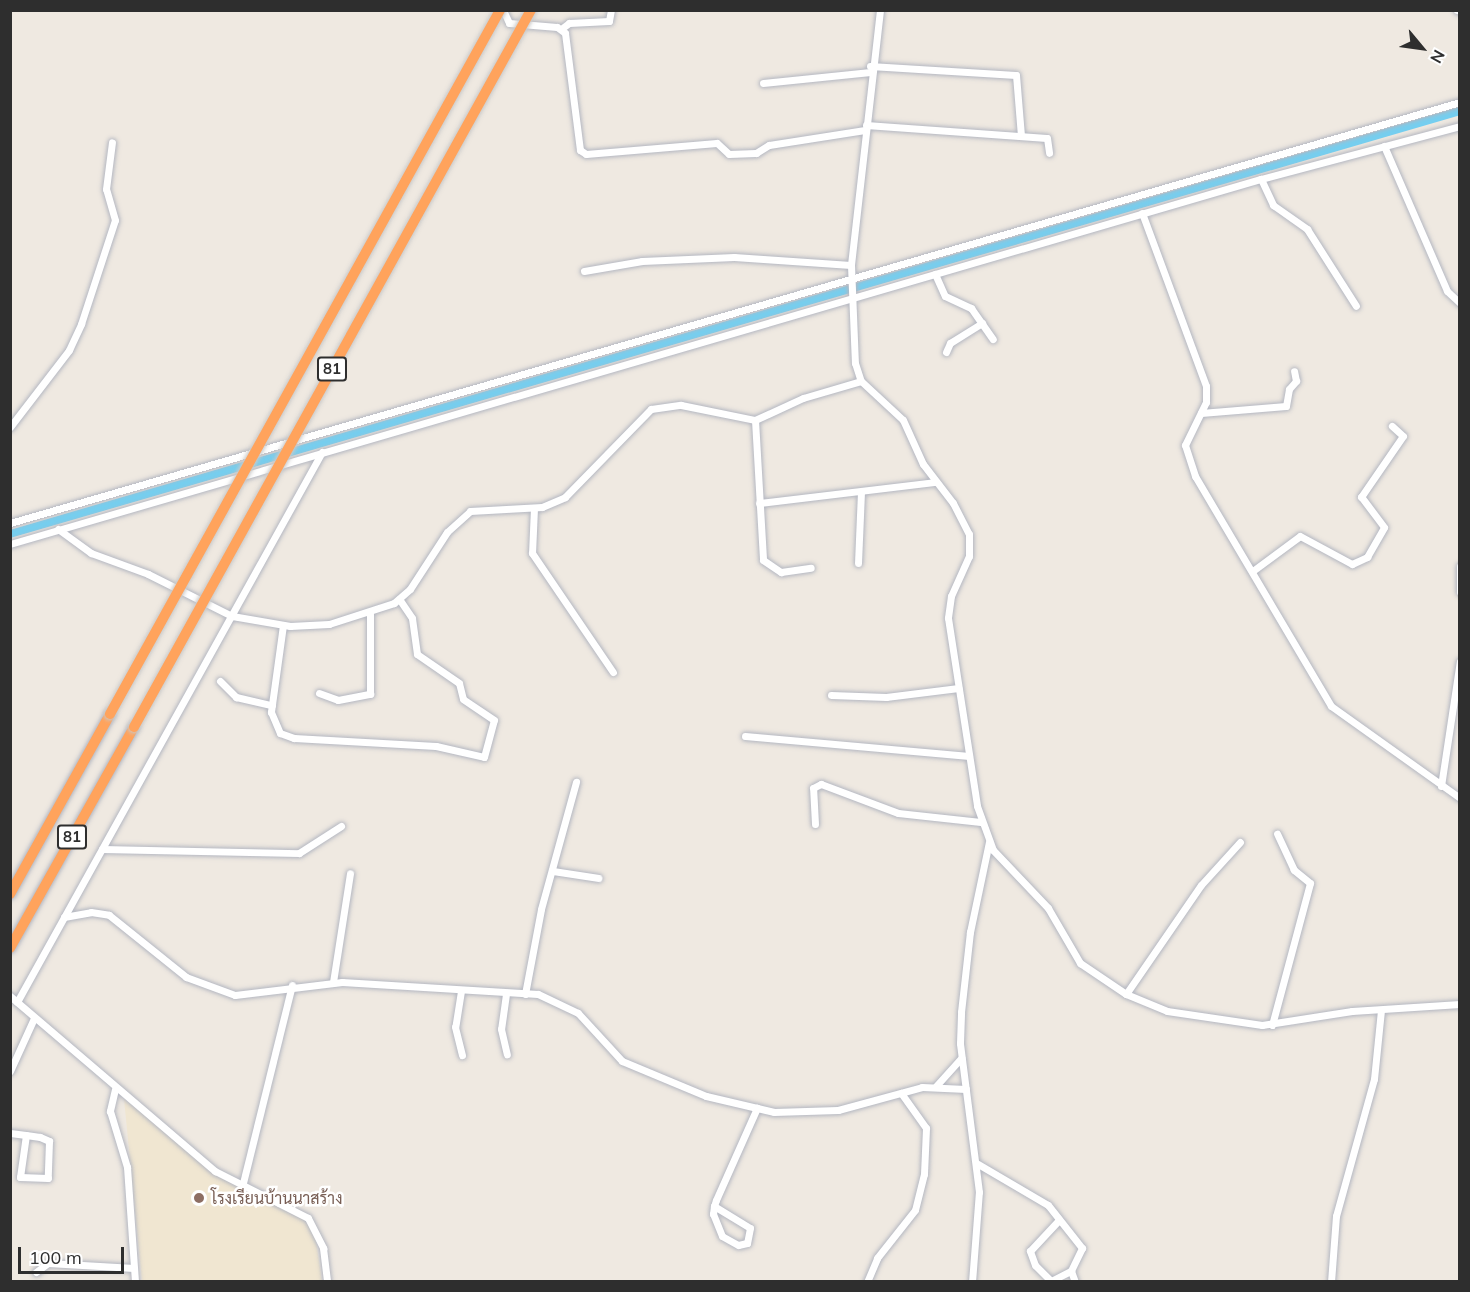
<!DOCTYPE html>
<html>
<head>
<meta charset="utf-8">
<style>
	body { margin:0 }
	#map { position:relative; width:1470px; height:1292px; overflow:hidden; background:#efe9e1; font-family:Mulish,Sarabun,sans-serif }
	div>[style] { position:absolute }
	.education>* { inset:0; background:#f0e6d1 }
	.canal>* { height:8px; margin:-4px; padding:0 4px; transform-origin:4px; border-radius:4px; background:#75cff0 }
	.roads { filter:drop-shadow(0 0 2px #b4b7c1) drop-shadow(0 0 2px #b4b7c1) }
	.minor>* { height:7px; margin:-3.5px; padding:0 3.5px; transform-origin:3.5px; border-radius:3.5px; background:#fff }
	.highway>* { height:10px; margin:-5px; padding:0 5px; transform-origin:5px; border-radius:5px; background:#ffa35c }
	.bridges { filter:drop-shadow(0 0 2px #c9c9c9) drop-shadow(0 0 2px #c9c9c9) }
	.highway-bridge>* { height:10px; margin:-5px; padding:0 5px; transform-origin:5px; border-radius:5px; background:#ffa35c }
	.dots>* { width:16px; height:16px; translate:-50% -50%; box-sizing:border-box; border:3px solid #fff; border-radius:50% }
	span { translate:-50% -50%; white-space:nowrap; text-align:center; line-height:1.15; -webkit-text-stroke:5px #fff; paint-order:stroke }
	.shield-label span { padding:2px 4px; background:#fff; border:2px solid; border-radius:4px; -webkit-text-stroke-width:0 }
	.shield-label { font-size:15px; color:#2e2e2e; font-weight:700 }
	.education-label { font-size:16px; color:#785e54 }
	.left { translate:0 -50%; text-align:left }
	.frame { position:absolute; inset:0; border:12px solid #2e2e2e; pointer-events:none }
	.north { position:absolute; left:1392px; top:18px; width:60px; height:60px; -webkit-text-stroke:4px #fff; paint-order:stroke; rotate:119deg; font-size:16px; font-weight:700; line-height:24px; text-align:center; color:#2e2e2e }
	.north::after { content:''; display:block; margin:auto; width:21px; height:27px; background:#2e2e2e; clip-path:polygon(50% 0,100% 100%,50% 72%,0 100%) }
	.scale { position:absolute; left:18px; top:1247px; width:106px; height:27px; box-sizing:border-box; border:3px solid #2e2e2e; border-top:0; padding-left:8px; font-size:18px; line-height:21px; white-space:nowrap; color:#2e2e2e; -webkit-text-stroke:4px #fff; paint-order:stroke }
</style>
</head>
<body>
<div id="map">
	<div class="education">
		<i style="clip-path:polygon(124px 1099px,223px 1179px,302px 1216px,315px 1235px,322px 1281px,142px 1281px)"></i>
	</div>
	<div class="canal">
		<i style="left:10px;top:534px;width:1510px;rotate:-16.26deg"></i>
	</div>
	<div class="roads">
		<div class="minor">
			<i style="left:503px;top:10px;width:14px;rotate:65deg"></i>
			<i style="left:509px;top:23px;width:48px;rotate:4.8deg"></i>
			<i style="left:557px;top:27px;width:10px;rotate:37deg"></i>
			<i style="left:565px;top:33px;width:118px;rotate:82.7deg"></i>
			<i style="left:580px;top:150px;width:7px;rotate:34deg"></i>
			<i style="left:586px;top:154px;width:131px;rotate:-4.8deg"></i>
			<i style="left:717px;top:143px;width:16px;rotate:43deg"></i>
			<i style="left:729px;top:154px;width:27px;rotate:-2deg"></i>
			<i style="left:756px;top:153px;width:15px;rotate:-32deg"></i>
			<i style="left:769px;top:145px;width:97px;rotate:-8.9deg"></i>
			<i style="left:880px;top:10px;width:257px;rotate:96.5deg"></i>
			<i style="left:851px;top:265px;width:98px;rotate:87.7deg"></i>
			<i style="left:855px;top:363px;width:19px;rotate:72deg"></i>
			<i style="left:861px;top:381px;width:57px;rotate:42.9deg"></i>
			<i style="left:903px;top:420px;width:48px;rotate:65.6deg"></i>
			<i style="left:923px;top:464px;width:49px;rotate:52.4deg"></i>
			<i style="left:953px;top:503px;width:35px;rotate:63deg"></i>
			<i style="left:969px;top:534px;width:22px;rotate:90deg"></i>
			<i style="left:969px;top:556px;width:44px;rotate:114.2deg"></i>
			<i style="left:951px;top:596px;width:22px;rotate:98deg"></i>
			<i style="left:948px;top:618px;width:190px;rotate:81.2deg"></i>
			<i style="left:977px;top:806px;width:47px;rotate:70deg"></i>
			<i style="left:993px;top:850px;width:80px;rotate:46.5deg"></i>
			<i style="left:1048px;top:908px;width:64px;rotate:59.8deg"></i>
			<i style="left:1080px;top:963px;width:55px;rotate:34deg"></i>
			<i style="left:1126px;top:994px;width:44px;rotate:22.5deg"></i>
			<i style="left:1167px;top:1011px;width:96px;rotate:8.4deg"></i>
			<i style="left:1262px;top:1025px;width:91px;rotate:-8.8deg"></i>
			<i style="left:1352px;top:1011px;width:108px;rotate:-3.7deg"></i>
			<i style="left:1457px;top:10px;width:3px;rotate:18deg"></i>
			<i style="left:561px;top:29px;width:10px;rotate:-37deg"></i>
			<i style="left:569px;top:23px;width:40px;rotate:-2.9deg"></i>
			<i style="left:609px;top:21px;width:11px;rotate:-80deg"></i>
			<i style="left:870px;top:66px;width:146px;rotate:3.5deg"></i>
			<i style="left:1016px;top:75px;width:61px;rotate:85.3deg"></i>
			<i style="left:763px;top:83px;width:108px;rotate:-5.9deg"></i>
			<i style="left:866px;top:125px;width:181px;rotate:4.1deg"></i>
			<i style="left:1047px;top:138px;width:15px;rotate:82deg"></i>
			<i style="left:1384px;top:146px;width:158px;rotate:66.5deg"></i>
			<i style="left:1447px;top:291px;width:18px;rotate:43deg"></i>
			<i style="left:1261px;top:179px;width:29px;rotate:65deg"></i>
			<i style="left:1273px;top:205px;width:42px;rotate:35.2deg"></i>
			<i style="left:1307px;top:229px;width:91px;rotate:57.5deg"></i>
			<i style="left:1142px;top:213px;width:184px;rotate:69.7deg"></i>
			<i style="left:1206px;top:386px;width:16px;rotate:90deg"></i>
			<i style="left:1206px;top:402px;width:48px;rotate:116deg"></i>
			<i style="left:1185px;top:445px;width:33px;rotate:72deg"></i>
			<i style="left:1195px;top:476px;width:267px;rotate:59.4deg"></i>
			<i style="left:1331px;top:706px;width:158px;rotate:35.5deg"></i>
			<i style="left:584px;top:271px;width:59px;rotate:-9.8deg"></i>
			<i style="left:642px;top:261px;width:92px;rotate:-2.5deg"></i>
			<i style="left:734px;top:257px;width:117px;rotate:3.9deg"></i>
			<i style="left:935px;top:274px;width:24px;rotate:66deg"></i>
			<i style="left:945px;top:296px;width:29px;rotate:25deg"></i>
			<i style="left:971px;top:308px;width:38px;rotate:55deg"></i>
			<i style="left:946px;top:352px;width:10px;rotate:-66deg"></i>
			<i style="left:950px;top:343px;width:38px;rotate:-32deg"></i>
			<i style="left:1201px;top:413px;width:85px;rotate:-4.7deg"></i>
			<i style="left:1286px;top:406px;width:17px;rotate:-80deg"></i>
			<i style="left:1289px;top:389px;width:11px;rotate:-49deg"></i>
			<i style="left:1296px;top:381px;width:10px;rotate:-101deg"></i>
			<i style="left:755px;top:420px;width:140px;rotate:86.7deg"></i>
			<i style="left:763px;top:560px;width:22px;rotate:34deg"></i>
			<i style="left:781px;top:572px;width:30px;rotate:-8deg"></i>
			<i style="left:10px;top:427px;width:97px;rotate:-52.5deg"></i>
			<i style="left:69px;top:350px;width:29px;rotate:-65deg"></i>
			<i style="left:81px;top:324px;width:109px;rotate:-71.9deg"></i>
			<i style="left:115px;top:220px;width:32px;rotate:-106deg"></i>
			<i style="left:106px;top:189px;width:47px;rotate:-82.7deg"></i>
			<i style="left:759px;top:503px;width:177px;rotate:-6.8deg"></i>
			<i style="left:534px;top:508px;width:45px;rotate:92.5deg"></i>
			<i style="left:532px;top:553px;width:144px;rotate:55.8deg"></i>
			<i style="left:10px;top:523px;width:1510px;rotate:-16.19deg"></i>
			<i style="left:58px;top:529px;width:41px;rotate:36deg"></i>
			<i style="left:91px;top:553px;width:61px;rotate:20.2deg"></i>
			<i style="left:148px;top:574px;width:94px;rotate:26.6deg"></i>
			<i style="left:232px;top:616px;width:59px;rotate:9.8deg"></i>
			<i style="left:290px;top:626px;width:39px;rotate:-3deg"></i>
			<i style="left:329px;top:624px;width:68px;rotate:-17.9deg"></i>
			<i style="left:394px;top:603px;width:21px;rotate:-41deg"></i>
			<i style="left:410px;top:589px;width:68px;rotate:-57deg"></i>
			<i style="left:447px;top:532px;width:31px;rotate:-42deg"></i>
			<i style="left:470px;top:511px;width:72px;rotate:-3.2deg"></i>
			<i style="left:542px;top:507px;width:25px;rotate:-23deg"></i>
			<i style="left:565px;top:497px;width:123px;rotate:-45.7deg"></i>
			<i style="left:651px;top:409px;width:30px;rotate:-8deg"></i>
			<i style="left:681px;top:405px;width:76px;rotate:11.5deg"></i>
			<i style="left:755px;top:420px;width:53px;rotate:-24.6deg"></i>
			<i style="left:803px;top:398px;width:60px;rotate:-16.3deg"></i>
			<i style="left:10px;top:544px;width:1303px;rotate:-16.27deg"></i>
			<i style="left:1261px;top:179px;width:206px;rotate:-14.9deg"></i>
			<i style="left:858px;top:563px;width:71px;rotate:-87.6deg"></i>
			<i style="left:1460px;top:566px;width:26px;rotate:90deg"></i>
			<i style="left:1254px;top:570px;width:57px;rotate:-36.5deg"></i>
			<i style="left:1300px;top:536px;width:59px;rotate:28.3deg"></i>
			<i style="left:1352px;top:564px;width:17px;rotate:-25deg"></i>
			<i style="left:1367px;top:557px;width:34px;rotate:-60deg"></i>
			<i style="left:1384px;top:527px;width:38px;rotate:-127deg"></i>
			<i style="left:1361px;top:497px;width:74px;rotate:-55.5deg"></i>
			<i style="left:1403px;top:436px;width:15px;rotate:-138deg"></i>
			<i style="left:283px;top:625px;width:88px;rotate:97.9deg"></i>
			<i style="left:271px;top:712px;width:23px;rotate:67deg"></i>
			<i style="left:280px;top:733px;width:15px;rotate:20deg"></i>
			<i style="left:294px;top:738px;width:142px;rotate:3.2deg"></i>
			<i style="left:436px;top:746px;width:49px;rotate:12.9deg"></i>
			<i style="left:484px;top:757px;width:38px;rotate:-75deg"></i>
			<i style="left:494px;top:720px;width:37px;rotate:-146deg"></i>
			<i style="left:463px;top:699px;width:16px;rotate:-104deg"></i>
			<i style="left:459px;top:683px;width:51px;rotate:-145.4deg"></i>
			<i style="left:417px;top:654px;width:36px;rotate:-98deg"></i>
			<i style="left:412px;top:618px;width:23px;rotate:-124deg"></i>
			<i style="left:220px;top:681px;width:23px;rotate:45deg"></i>
			<i style="left:236px;top:697px;width:37px;rotate:13deg"></i>
			<i style="left:319px;top:693px;width:20px;rotate:20deg"></i>
			<i style="left:338px;top:700px;width:33px;rotate:-11deg"></i>
			<i style="left:370px;top:694px;width:80px;rotate:-90deg"></i>
			<i style="left:831px;top:695px;width:55px;rotate:2.1deg"></i>
			<i style="left:886px;top:697px;width:73px;rotate:-7.1deg"></i>
			<i style="left:745px;top:736px;width:225px;rotate:5.1deg"></i>
			<i style="left:1441px;top:786px;width:126px;rotate:-81.4deg"></i>
			<i style="left:815px;top:824px;width:36px;rotate:-93deg"></i>
			<i style="left:813px;top:788px;width:9px;rotate:-27deg"></i>
			<i style="left:821px;top:784px;width:82px;rotate:20.6deg"></i>
			<i style="left:898px;top:813px;width:83px;rotate:6.2deg"></i>
			<i style="left:102px;top:849px;width:197px;rotate:1.2deg"></i>
			<i style="left:299px;top:853px;width:50px;rotate:-32.7deg"></i>
			<i style="left:553px;top:871px;width:46px;rotate:8.8deg"></i>
			<i style="left:64px;top:917px;width:27px;rotate:-10deg"></i>
			<i style="left:91px;top:912px;width:18px;rotate:9deg"></i>
			<i style="left:109px;top:915px;width:99px;rotate:38.8deg"></i>
			<i style="left:186px;top:977px;width:52px;rotate:20.2deg"></i>
			<i style="left:235px;top:995px;width:108px;rotate:-6.9deg"></i>
			<i style="left:342px;top:982px;width:196px;rotate:3.5deg"></i>
			<i style="left:538px;top:994px;width:44px;rotate:25.4deg"></i>
			<i style="left:578px;top:1013px;width:65px;rotate:47.5deg"></i>
			<i style="left:622px;top:1061px;width:91px;rotate:22.6deg"></i>
			<i style="left:706px;top:1096px;width:70px;rotate:13.2deg"></i>
			<i style="left:774px;top:1112px;width:64px;rotate:-1.8deg"></i>
			<i style="left:838px;top:1110px;width:87px;rotate:-15.3deg"></i>
			<i style="left:922px;top:1087px;width:44px;rotate:2.6deg"></i>
			<i style="left:333px;top:982px;width:110px;rotate:-81.1deg"></i>
			<i style="left:461px;top:991px;width:36px;rotate:99deg"></i>
			<i style="left:455px;top:1027px;width:29px;rotate:76deg"></i>
			<i style="left:506px;top:994px;width:35px;rotate:98deg"></i>
			<i style="left:501px;top:1029px;width:26px;rotate:77deg"></i>
			<i style="left:525px;top:994px;width:86px;rotate:-79.3deg"></i>
			<i style="left:541px;top:909px;width:132px;rotate:-74.6deg"></i>
			<i style="left:1126px;top:994px;width:132px;rotate:-55.5deg"></i>
			<i style="left:1201px;top:885px;width:58px;rotate:-47.8deg"></i>
			<i style="left:10px;top:996px;width:270px;rotate:40.5deg"></i>
			<i style="left:215px;top:1171px;width:104px;rotate:26.8deg"></i>
			<i style="left:308px;top:1218px;width:34px;rotate:63deg"></i>
			<i style="left:323px;top:1248px;width:34px;rotate:83deg"></i>
			<i style="left:17px;top:1002px;width:629px;rotate:-60.99deg"></i>
			<i style="left:1272px;top:1025px;width:147px;rotate:-75deg"></i>
			<i style="left:1310px;top:883px;width:21px;rotate:-141deg"></i>
			<i style="left:1294px;top:870px;width:40px;rotate:-115deg"></i>
			<i style="left:10px;top:1071px;width:58px;rotate:-65.6deg"></i>
			<i style="left:936px;top:1086px;width:38px;rotate:-48deg"></i>
			<i style="left:115px;top:1089px;width:23px;rotate:103deg"></i>
			<i style="left:110px;top:1111px;width:59px;rotate:73.1deg"></i>
			<i style="left:127px;top:1167px;width:115px;rotate:86deg"></i>
			<i style="left:10px;top:1133px;width:16px;rotate:7deg"></i>
			<i style="left:26px;top:1135px;width:14px;rotate:8deg"></i>
			<i style="left:40px;top:1137px;width:10px;rotate:24deg"></i>
			<i style="left:49px;top:1141px;width:37px;rotate:92deg"></i>
			<i style="left:48px;top:1178px;width:28px;rotate:-178deg"></i>
			<i style="left:20px;top:1177px;width:42px;rotate:-81.9deg"></i>
			<i style="left:978px;top:1164px;width:81px;rotate:30.4deg"></i>
			<i style="left:1048px;top:1205px;width:55px;rotate:51.7deg"></i>
			<i style="left:1082px;top:1248px;width:25px;rotate:116deg"></i>
			<i style="left:1071px;top:1271px;width:12px;rotate:70deg"></i>
			<i style="left:242px;top:1187px;width:208px;rotate:-76.1deg"></i>
			<i style="left:714px;top:1206px;width:42px;rotate:31.4deg"></i>
			<i style="left:750px;top:1228px;width:15px;rotate:101deg"></i>
			<i style="left:747px;top:1243px;width:9px;rotate:167deg"></i>
			<i style="left:738px;top:1245px;width:18px;rotate:-151deg"></i>
			<i style="left:722px;top:1236px;width:24px;rotate:-112deg"></i>
			<i style="left:713px;top:1214px;width:8px;rotate:-83deg"></i>
			<i style="left:714px;top:1206px;width:6px;rotate:-72deg"></i>
			<i style="left:716px;top:1200px;width:101px;rotate:-66deg"></i>
			<i style="left:36px;top:1272px;width:15px;rotate:-37deg"></i>
			<i style="left:48px;top:1263px;width:86px;rotate:3.3deg"></i>
			<i style="left:1050px;top:1280px;width:21px;rotate:-135deg"></i>
			<i style="left:1035px;top:1265px;width:15px;rotate:-110deg"></i>
			<i style="left:1030px;top:1251px;width:40px;rotate:-47deg"></i>
			<i style="left:867px;top:1282px;width:26px;rotate:-67deg"></i>
			<i style="left:877px;top:1258px;width:61px;rotate:-51.6deg"></i>
			<i style="left:915px;top:1210px;width:37px;rotate:-76deg"></i>
			<i style="left:924px;top:1174px;width:46px;rotate:-87.5deg"></i>
			<i style="left:926px;top:1128px;width:43px;rotate:-125.5deg"></i>
			<i style="left:972px;top:1282px;width:90px;rotate:-85.6deg"></i>
			<i style="left:979px;top:1192px;width:150px;rotate:-97.3deg"></i>
			<i style="left:960px;top:1043px;width:31px;rotate:-88deg"></i>
			<i style="left:961px;top:1012px;width:81px;rotate:-83.6deg"></i>
			<i style="left:970px;top:932px;width:92px;rotate:-78.1deg"></i>
			<i style="left:1049px;top:1282px;width:25px;rotate:-27deg"></i>
			<i style="left:1331px;top:1282px;width:66px;rotate:-85.7deg"></i>
			<i style="left:1336px;top:1216px;width:142px;rotate:-74.5deg"></i>
			<i style="left:1374px;top:1079px;width:69px;rotate:-84.2deg"></i>
		</div>
		<div class="highway">
			<i style="left:10px;top:894px;width:206px;rotate:-60.9deg"></i>
			<i style="left:10px;top:948px;width:253px;rotate:-60.7deg"></i>
		</div>
	</div>
	<div class="bridges">
		<div class="highway-bridge">
			<i style="left:110px;top:714px;width:805px;rotate:-61.01deg"></i>
			<i style="left:134px;top:727px;width:820px;rotate:-61.03deg"></i>
		</div>
	</div>
	<div class="dots">
		<i style="left:199px;top:1198px;background:#8d6e63"></i>
	</div>
	<div class="shield-label">
		<span style="left:332px;top:369px">81</span>
		<span style="left:72px;top:837px">81</span>
	</div>
	<div class="education-label">
		<span class="left" style="left:211px;top:1198px">โรงเรียนบ้านนาสร้าง</span>
	</div>
	<div class="frame"></div>
	<div class="north">N</div>
	<div class="scale">100 m</div>
</div>
</body>
</html>
